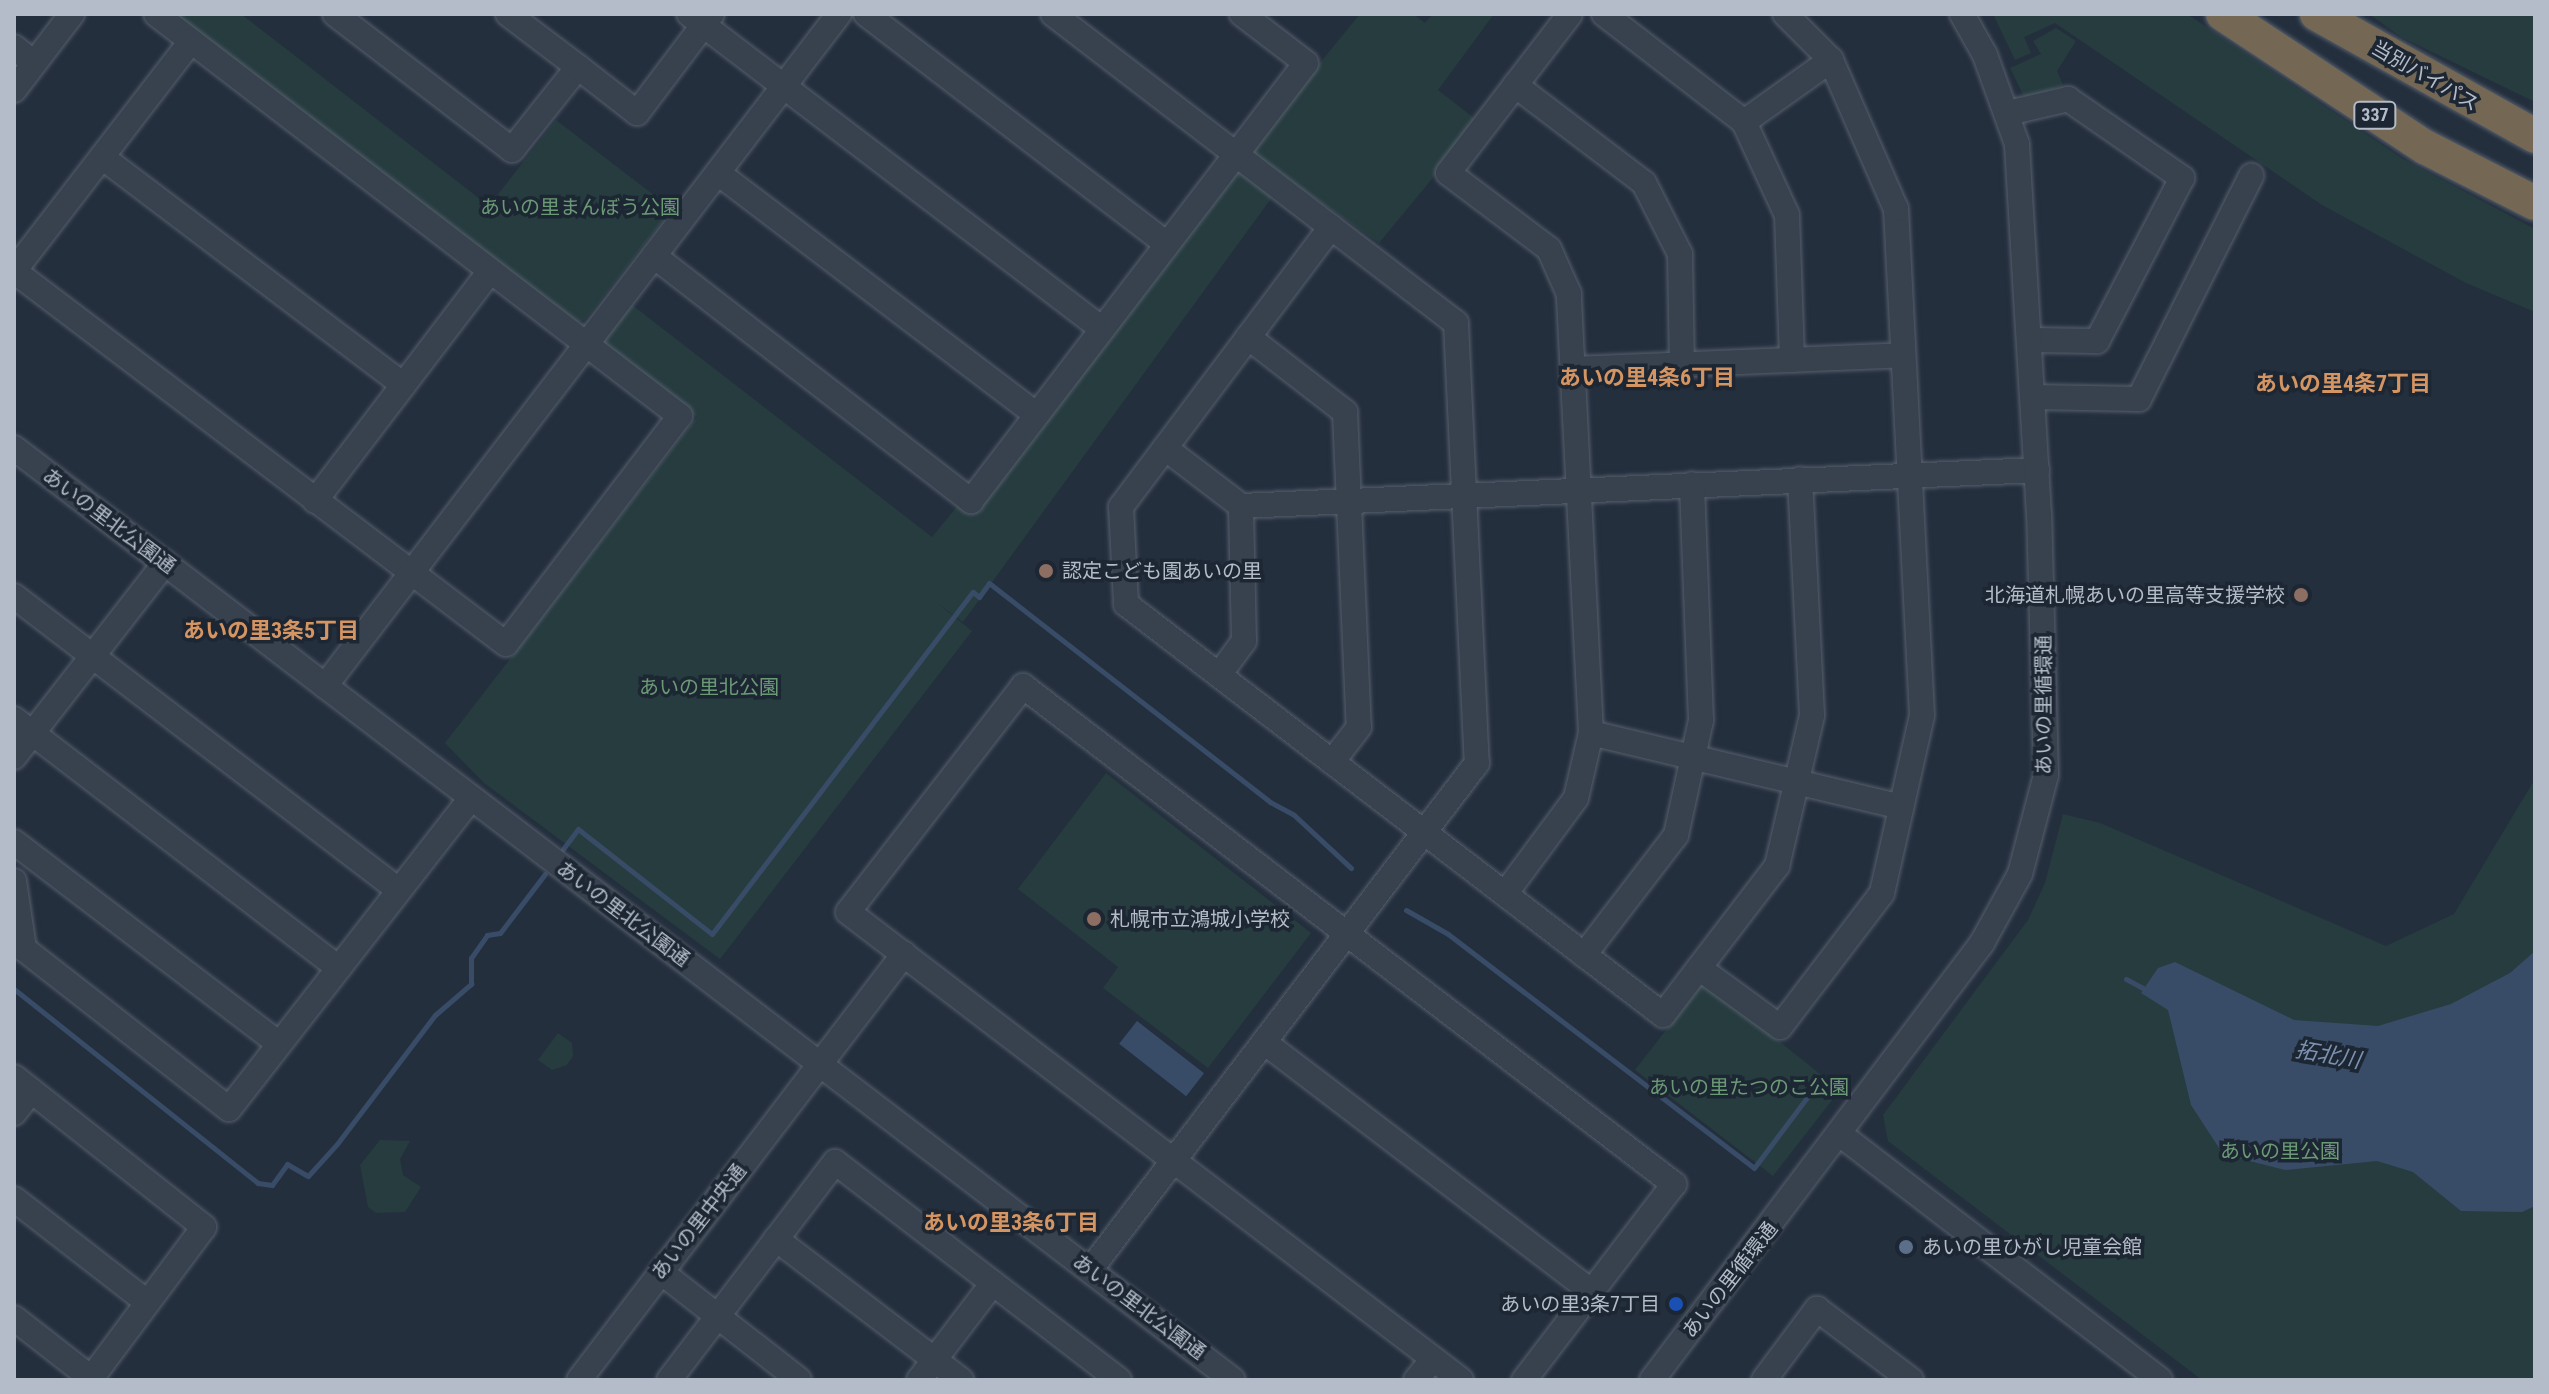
<!DOCTYPE html>
<html>
<head>
<meta charset="utf-8">
<style>
	body { margin:0 }
	#map { position:relative; width:2549px; height:1394px; overflow:hidden; background:#242f3e; font-family:"Roboto Condensed","Noto Sans JP",sans-serif }
	div>[style] { position:absolute }
	.green>* { inset:0; background:#263c3f }
	.water>* { inset:0; background:#394c67; transform-origin:0 0 }
	.stream>* { height:5px; margin:-2.5px; padding:0 2.5px; transform-origin:2.5px; border-radius:2.5px; background:#394c67 }
	.roads { filter:drop-shadow(0 0 2px #565f6c) drop-shadow(0 0 2px #565f6c) }
	.minor>* { height:24px; margin:-12px; padding:0 12px; transform-origin:12px; border-radius:12px; background:#38414e }
	.highway>* { height:34px; margin:-17px; padding:0 17px; transform-origin:17px; border-radius:17px; background:#746855 }
	.dots>* { width:22px; height:22px; translate:-50% -50%; box-sizing:border-box; border:4px solid #1d2633; border-radius:50% }
	span { translate:-50% -50%; white-space:nowrap; text-align:center; line-height:1.15; -webkit-text-stroke:7px #1d2633; paint-order:stroke }
	.shield-label span { padding:2px 6px; background:#1d2633; border:2px solid; border-radius:6px; -webkit-text-stroke-width:0 }
	.shield-label { font-size:18px; color:#b4bcc9; font-weight:700 }
	.street-label { font-size:20px; color:#b4bcc9 }
	.park-label { font-size:20px; color:#6b9a76 }
	.poi-label { font-size:20px; color:#b4bcc9 }
	.left { translate:0 -50%; text-align:left }
	.right { translate:-100% -50%; text-align:right }
	.neighbourhood-label { font-size:22px; color:#d59563; font-weight:700 }
	.water-label { font-size:22px; color:#7c92b1; font-style:italic }
	.frame { position:absolute; inset:0; border:16px solid #b4bcc9; pointer-events:none }
</style>
</head>
<body>
<div id="map">
	<div class="green">
		<i style="clip-path:polygon(172px 14px,241px 14px,489px 206px,556px 120px,672px 209px,585px 320px,573px 323px)"></i>
		<i style="clip-path:polygon(1360px 14px,1413px 14px,1425px 23px,1433px 14px,1494px 14px,1438px 90px,1479px 122px,1379px 243px,1286px 178px,963px 622px,937px 603px,972px 631px,720px 959px,484px 783px,445px 743px,697px 417px,583px 329px,614px 291px,932px 537px)"></i>
		<i style="clip-path:polygon(1993px 14px,2187px 14px,2403px 159px,2535px 229px,2535px 312px,2466px 283px,2322px 205px,2055px 23px,2024px 37px,2031px 53px,2015px 60px)"></i>
		<i style="clip-path:polygon(2369px 14px,2535px 14px,2535px 102px,2401px 37px)"></i>
		<i style="clip-path:polygon(2056px 28px,2076px 41px,2057px 71px,2063px 85px,2025px 99px,2010px 68px,2041px 54px,2033px 41px)"></i>
		<i style="clip-path:polygon(1106px 773px,1311px 933px,1208px 1068px,1103px 988px,1118px 967px,1018px 889px)"></i>
		<i style="clip-path:polygon(2535px 779px,2535px 1380px,2202px 1380px,1888px 1141px,1883px 1115px,2028px 920px,2045px 883px,2063px 814px,2100px 823px,2386px 946px,2454px 914px)"></i>
		<i style="clip-path:polygon(1700px 986px,1713px 988px,1840px 1090px,1773px 1176px,1635px 1070px)"></i>
		<i style="clip-path:polygon(558px 1033px,572px 1043px,573px 1056px,567px 1065px,552px 1070px,538px 1060px)"></i>
		<i style="clip-path:polygon(380px 1140px,410px 1141px,400px 1159px,403px 1175px,421px 1187px,405px 1212px,376px 1213px,368px 1207px,360px 1165px)"></i>
	</div>
	<div class="water">
		<i style="clip-path:polygon(2535px 951px,2535px 1206px,2522px 1212px,2461px 1211px,2413px 1172px,2377px 1161px,2285px 1170px,2234px 1157px,2219px 1148px,2191px 1105px,2168px 1010px,2141px 993px,2158px 968px,2175px 962px,2294px 1020px,2378px 1026px,2451px 1004px,2510px 973px)"></i>
		<i style="left:1137px;top:1021px;width:85px;height:29px;rotate:38deg"></i>
	</div>
	<div class="stream">
		<i style="left:563px;top:849px;width:25px;rotate:-53deg"></i>
		<i style="left:578px;top:829px;width:170px;rotate:38.1deg"></i>
		<i style="left:712px;top:934px;width:430px;rotate:-52.7deg"></i>
		<i style="left:973px;top:592px;width:8px;rotate:40deg"></i>
		<i style="left:979px;top:597px;width:17px;rotate:-54deg"></i>
		<i style="left:989px;top:583px;width:356px;rotate:37.9deg"></i>
		<i style="left:1270px;top:802px;width:27px;rotate:28deg"></i>
		<i style="left:1294px;top:815px;width:78px;rotate:42.9deg"></i>
		<i style="left:1406px;top:910px;width:48px;rotate:29.7deg"></i>
		<i style="left:1448px;top:934px;width:385px;rotate:37.4deg"></i>
		<i style="left:1754px;top:1168px;width:110px;rotate:-53.1deg"></i>
		<i style="left:2126px;top:979px;width:27px;rotate:28deg"></i>
		<i style="left:14px;top:989px;width:312px;rotate:38.5deg"></i>
		<i style="left:258px;top:1183px;width:14px;rotate:8deg"></i>
		<i style="left:272px;top:1185px;width:26px;rotate:-54deg"></i>
		<i style="left:287px;top:1164px;width:24px;rotate:30deg"></i>
		<i style="left:308px;top:1176px;width:43px;rotate:-47.8deg"></i>
		<i style="left:337px;top:1144px;width:162px;rotate:-52.8deg"></i>
		<i style="left:435px;top:1015px;width:48px;rotate:-40.7deg"></i>
		<i style="left:471px;top:984px;width:26px;rotate:-90deg"></i>
		<i style="left:471px;top:958px;width:28px;rotate:-55deg"></i>
		<i style="left:487px;top:935px;width:13px;rotate:-9deg"></i>
		<i style="left:500px;top:933px;width:74px;rotate:-52.7deg"></i>
	</div>
	<div class="roads">
		<div class="minor">
			<i style="left:335px;top:14px;width:223px;rotate:37.5deg"></i>
			<i style="left:512px;top:150px;width:106px;rotate:-51.5deg"></i>
			<i style="left:578px;top:67px;width:75px;rotate:37.9deg"></i>
			<i style="left:637px;top:113px;width:124px;rotate:-52.9deg"></i>
			<i style="left:508px;top:14px;width:88px;rotate:37.1deg"></i>
			<i style="left:689px;top:14px;width:519px;rotate:37.33deg"></i>
			<i style="left:866px;top:14px;width:379px;rotate:37.4deg"></i>
			<i style="left:1053px;top:14px;width:508px;rotate:37.48deg"></i>
			<i style="left:1456px;top:323px;width:441px;rotate:87.3deg"></i>
			<i style="left:1477px;top:763px;width:638px;rotate:127.35deg"></i>
			<i style="left:1604px;top:14px;width:177px;rotate:37.6deg"></i>
			<i style="left:1744px;top:122px;width:102px;rotate:65.2deg"></i>
			<i style="left:1787px;top:215px;width:145px;rotate:88deg"></i>
			<i style="left:14px;top:47px;width:26px;rotate:39deg"></i>
			<i style="left:1515px;top:85px;width:162px;rotate:37.2deg"></i>
			<i style="left:1644px;top:183px;width:80px;rotate:63.1deg"></i>
			<i style="left:1680px;top:254px;width:111px;rotate:89deg"></i>
			<i style="left:14px;top:90px;width:96px;rotate:-52.7deg"></i>
			<i style="left:2008px;top:113px;width:62px;rotate:-13.1deg"></i>
			<i style="left:2068px;top:99px;width:139px;rotate:34.7deg"></i>
			<i style="left:2182px;top:178px;width:184px;rotate:117.5deg"></i>
			<i style="left:2097px;top:341px;width:67px;rotate:-179.1deg"></i>
			<i style="left:1744px;top:122px;width:107px;rotate:-35.5deg"></i>
			<i style="left:102px;top:157px;width:378px;rotate:37.1deg"></i>
			<i style="left:718px;top:173px;width:400px;rotate:37.2deg"></i>
			<i style="left:1331px;top:227px;width:350px;rotate:126.9deg"></i>
			<i style="left:1121px;top:507px;width:97px;rotate:87deg"></i>
			<i style="left:1126px;top:604px;width:676px;rotate:37.43deg"></i>
			<i style="left:1663px;top:1015px;width:188px;rotate:-52.6deg"></i>
			<i style="left:1777px;top:866px;width:155px;rotate:-76.9deg"></i>
			<i style="left:1812px;top:715px;width:236px;rotate:-92.9deg"></i>
			<i style="left:654px;top:256px;width:401px;rotate:37.7deg"></i>
			<i style="left:971px;top:501px;width:551px;rotate:-52.59deg"></i>
			<i style="left:1306px;top:63px;width:81px;rotate:-142.6deg"></i>
			<i style="left:14px;top:271px;width:617px;rotate:37.17deg"></i>
			<i style="left:506px;top:644px;width:287px;rotate:-52.7deg"></i>
			<i style="left:680px;top:416px;width:660px;rotate:-142.51deg"></i>
			<i style="left:14px;top:271px;width:290px;rotate:-52.4deg"></i>
			<i style="left:1248px;top:337px;width:123px;rotate:37.7deg"></i>
			<i style="left:1345px;top:412px;width:315px;rotate:87.5deg"></i>
			<i style="left:1359px;top:727px;width:44px;rotate:127.6deg"></i>
			<i style="left:1573px;top:369px;width:330px;rotate:-2.4deg"></i>
			<i style="left:2033px;top:397px;width:106px;rotate:1.1deg"></i>
			<i style="left:2139px;top:399px;width:250px;rotate:-63.3deg"></i>
			<i style="left:14px;top:448px;width:1534px;rotate:37.4deg"></i>
			<i style="left:1165px;top:448px;width:96px;rotate:37.3deg"></i>
			<i style="left:1241px;top:506px;width:797px;rotate:-2.59deg"></i>
			<i style="left:315px;top:501px;width:289px;rotate:-52.7deg"></i>
			<i style="left:14px;top:596px;width:484px;rotate:37.4deg"></i>
			<i style="left:1219px;top:675px;width:42px;rotate:-53.7deg"></i>
			<i style="left:1244px;top:641px;width:135px;rotate:-91.3deg"></i>
			<i style="left:325px;top:686px;width:846px;rotate:-52.59deg"></i>
			<i style="left:14px;top:719px;width:409px;rotate:37.5deg"></i>
			<i style="left:1591px;top:733px;width:319px;rotate:13.4deg"></i>
			<i style="left:14px;top:757px;width:246px;rotate:-52.1deg"></i>
			<i style="left:14px;top:842px;width:333px;rotate:37.3deg"></i>
			<i style="left:14px;top:881px;width:69px;rotate:81.6deg"></i>
			<i style="left:24px;top:949px;width:260px;rotate:38deg"></i>
			<i style="left:229px;top:1109px;width:394px;rotate:-52.1deg"></i>
			<i style="left:1505px;top:894px;width:119px;rotate:-53.5deg"></i>
			<i style="left:1576px;top:798px;width:67px;rotate:-77deg"></i>
			<i style="left:1591px;top:733px;width:440px;rotate:-92.9deg"></i>
			<i style="left:1569px;top:294px;width:49px;rotate:-114deg"></i>
			<i style="left:1549px;top:249px;width:126px;rotate:-143deg"></i>
			<i style="left:1448px;top:173px;width:200px;rotate:-52.5deg"></i>
			<i style="left:1584px;top:955px;width:151px;rotate:-52.5deg"></i>
			<i style="left:1676px;top:835px;width:118px;rotate:-77.7deg"></i>
			<i style="left:1701px;top:720px;width:236px;rotate:-92.2deg"></i>
			<i style="left:1699px;top:968px;width:100px;rotate:36.1deg"></i>
			<i style="left:1780px;top:1027px;width:168px;rotate:-52.7deg"></i>
			<i style="left:1882px;top:893px;width:182px;rotate:-77.3deg"></i>
			<i style="left:1922px;top:715px;width:507px;rotate:-92.94deg"></i>
			<i style="left:1896px;top:209px;width:163px;rotate:-113.6deg"></i>
			<i style="left:1831px;top:60px;width:65px;rotate:-135deg"></i>
			<i style="left:1264px;top:1042px;width:412px;rotate:37.3deg"></i>
			<i style="left:14px;top:1077px;width:242px;rotate:38.3deg"></i>
			<i style="left:204px;top:1227px;width:191px;rotate:126.7deg"></i>
			<i style="left:14px;top:1113px;width:28px;rotate:-52deg"></i>
			<i style="left:1841px;top:1135px;width:402px;rotate:37.5deg"></i>
			<i style="left:14px;top:1199px;width:168px;rotate:37.8deg"></i>
			<i style="left:776px;top:1239px;width:233px;rotate:37.3deg"></i>
			<i style="left:661px;top:1272px;width:175px;rotate:38deg"></i>
			<i style="left:14px;top:1318px;width:98px;rotate:37.9deg"></i>
			<i style="left:579px;top:1380px;width:536px;rotate:-52.66deg"></i>
			<i style="left:669px;top:1380px;width:274px;rotate:-52.7deg"></i>
			<i style="left:835px;top:1162px;width:358px;rotate:37.5deg"></i>
			<i style="left:919px;top:1380px;width:122px;rotate:-52.7deg"></i>
			<i style="left:1416px;top:1380px;width:27px;rotate:-51deg"></i>
			<i style="left:1461px;top:1380px;width:771px;rotate:-142.64deg"></i>
			<i style="left:848px;top:912px;width:286px;rotate:-52.2deg"></i>
			<i style="left:1023px;top:686px;width:820px;rotate:37.42deg"></i>
			<i style="left:1674px;top:1184px;width:247px;rotate:127.4deg"></i>
			<i style="left:1652px;top:1380px;width:548px;rotate:-52.94deg"></i>
			<i style="left:1982px;top:943px;width:79px;rotate:-61.2deg"></i>
			<i style="left:2020px;top:874px;width:102px;rotate:-75.3deg"></i>
			<i style="left:2046px;top:775px;width:260px;rotate:-91.5deg"></i>
			<i style="left:2039px;top:515px;width:372px;rotate:-93.4deg"></i>
			<i style="left:2017px;top:144px;width:95px;rotate:-109.8deg"></i>
			<i style="left:1985px;top:55px;width:47px;rotate:-119.3deg"></i>
			<i style="left:1764px;top:1380px;width:89px;rotate:-53.3deg"></i>
			<i style="left:1817px;top:1309px;width:118px;rotate:37.1deg"></i>
		</div>
		<div class="highway">
			<i style="left:2223px;top:14px;width:242px;rotate:33.4deg"></i>
			<i style="left:2425px;top:147px;width:123px;rotate:27deg"></i>
			<i style="left:2317px;top:14px;width:250px;rotate:29.2deg"></i>
		</div>
	</div>
	<div class="dots">
		<i style="left:1046px;top:571px;background:#8d6e63"></i>
		<i style="left:2301px;top:595px;background:#8d6e63"></i>
		<i style="left:1094px;top:919px;background:#8d6e63"></i>
		<i style="left:1906px;top:1247px;background:#5c6f8a"></i>
		<i style="left:1676px;top:1304px;background:#1a4fb4"></i>
	</div>
	<div class="shield-label">
		<span style="left:2375px;top:115px">337</span>
	</div>
	<div class="street-label">
		<span style="left:2425px;top:76px;rotate:30deg">当別バイパス</span>
		<span style="left:109px;top:521px;rotate:37deg">あいの里北公園通</span>
		<span style="left:2044px;top:705px;rotate:-90deg">あいの里循環通</span>
		<span style="left:623px;top:914px;rotate:37deg">あいの里北公園通</span>
		<span style="left:699px;top:1222px;rotate:-52deg">あいの里中央通</span>
		<span style="left:1730px;top:1280px;rotate:-52deg">あいの里循環通</span>
		<span style="left:1139px;top:1307px;rotate:37deg">あいの里北公園通</span>
	</div>
	<div class="park-label">
		<span style="left:580px;top:207px">あいの里まんぼう公園</span>
		<span style="left:709px;top:687px">あいの里北公園</span>
		<span style="left:1749px;top:1087px">あいの里たつのこ公園</span>
		<span style="left:2280px;top:1151px">あいの里公園</span>
	</div>
	<div class="poi-label">
		<span class="left" style="left:1062px;top:571px">認定こども園あいの里</span>
		<span class="right" style="left:2285px;top:595px">北海道札幌あいの里高等支援学校</span>
		<span class="left" style="left:1110px;top:919px">札幌市立鴻城小学校</span>
		<span class="left" style="left:1922px;top:1247px">あいの里ひがし児童会館</span>
		<span class="right" style="left:1660px;top:1304px">あいの里3条7丁目</span>
	</div>
	<div class="neighbourhood-label">
		<span style="left:1647px;top:378px">あいの里4条6丁目</span>
		<span style="left:2343px;top:384px">あいの里4条7丁目</span>
		<span style="left:271px;top:631px">あいの里3条5丁目</span>
		<span style="left:1011px;top:1223px">あいの里3条6丁目</span>
	</div>
	<div class="water-label">
		<span style="left:2328px;top:1055px;rotate:10deg">拓北川</span>
	</div>
	<div class="frame"></div>
</div>
</body>
</html>
